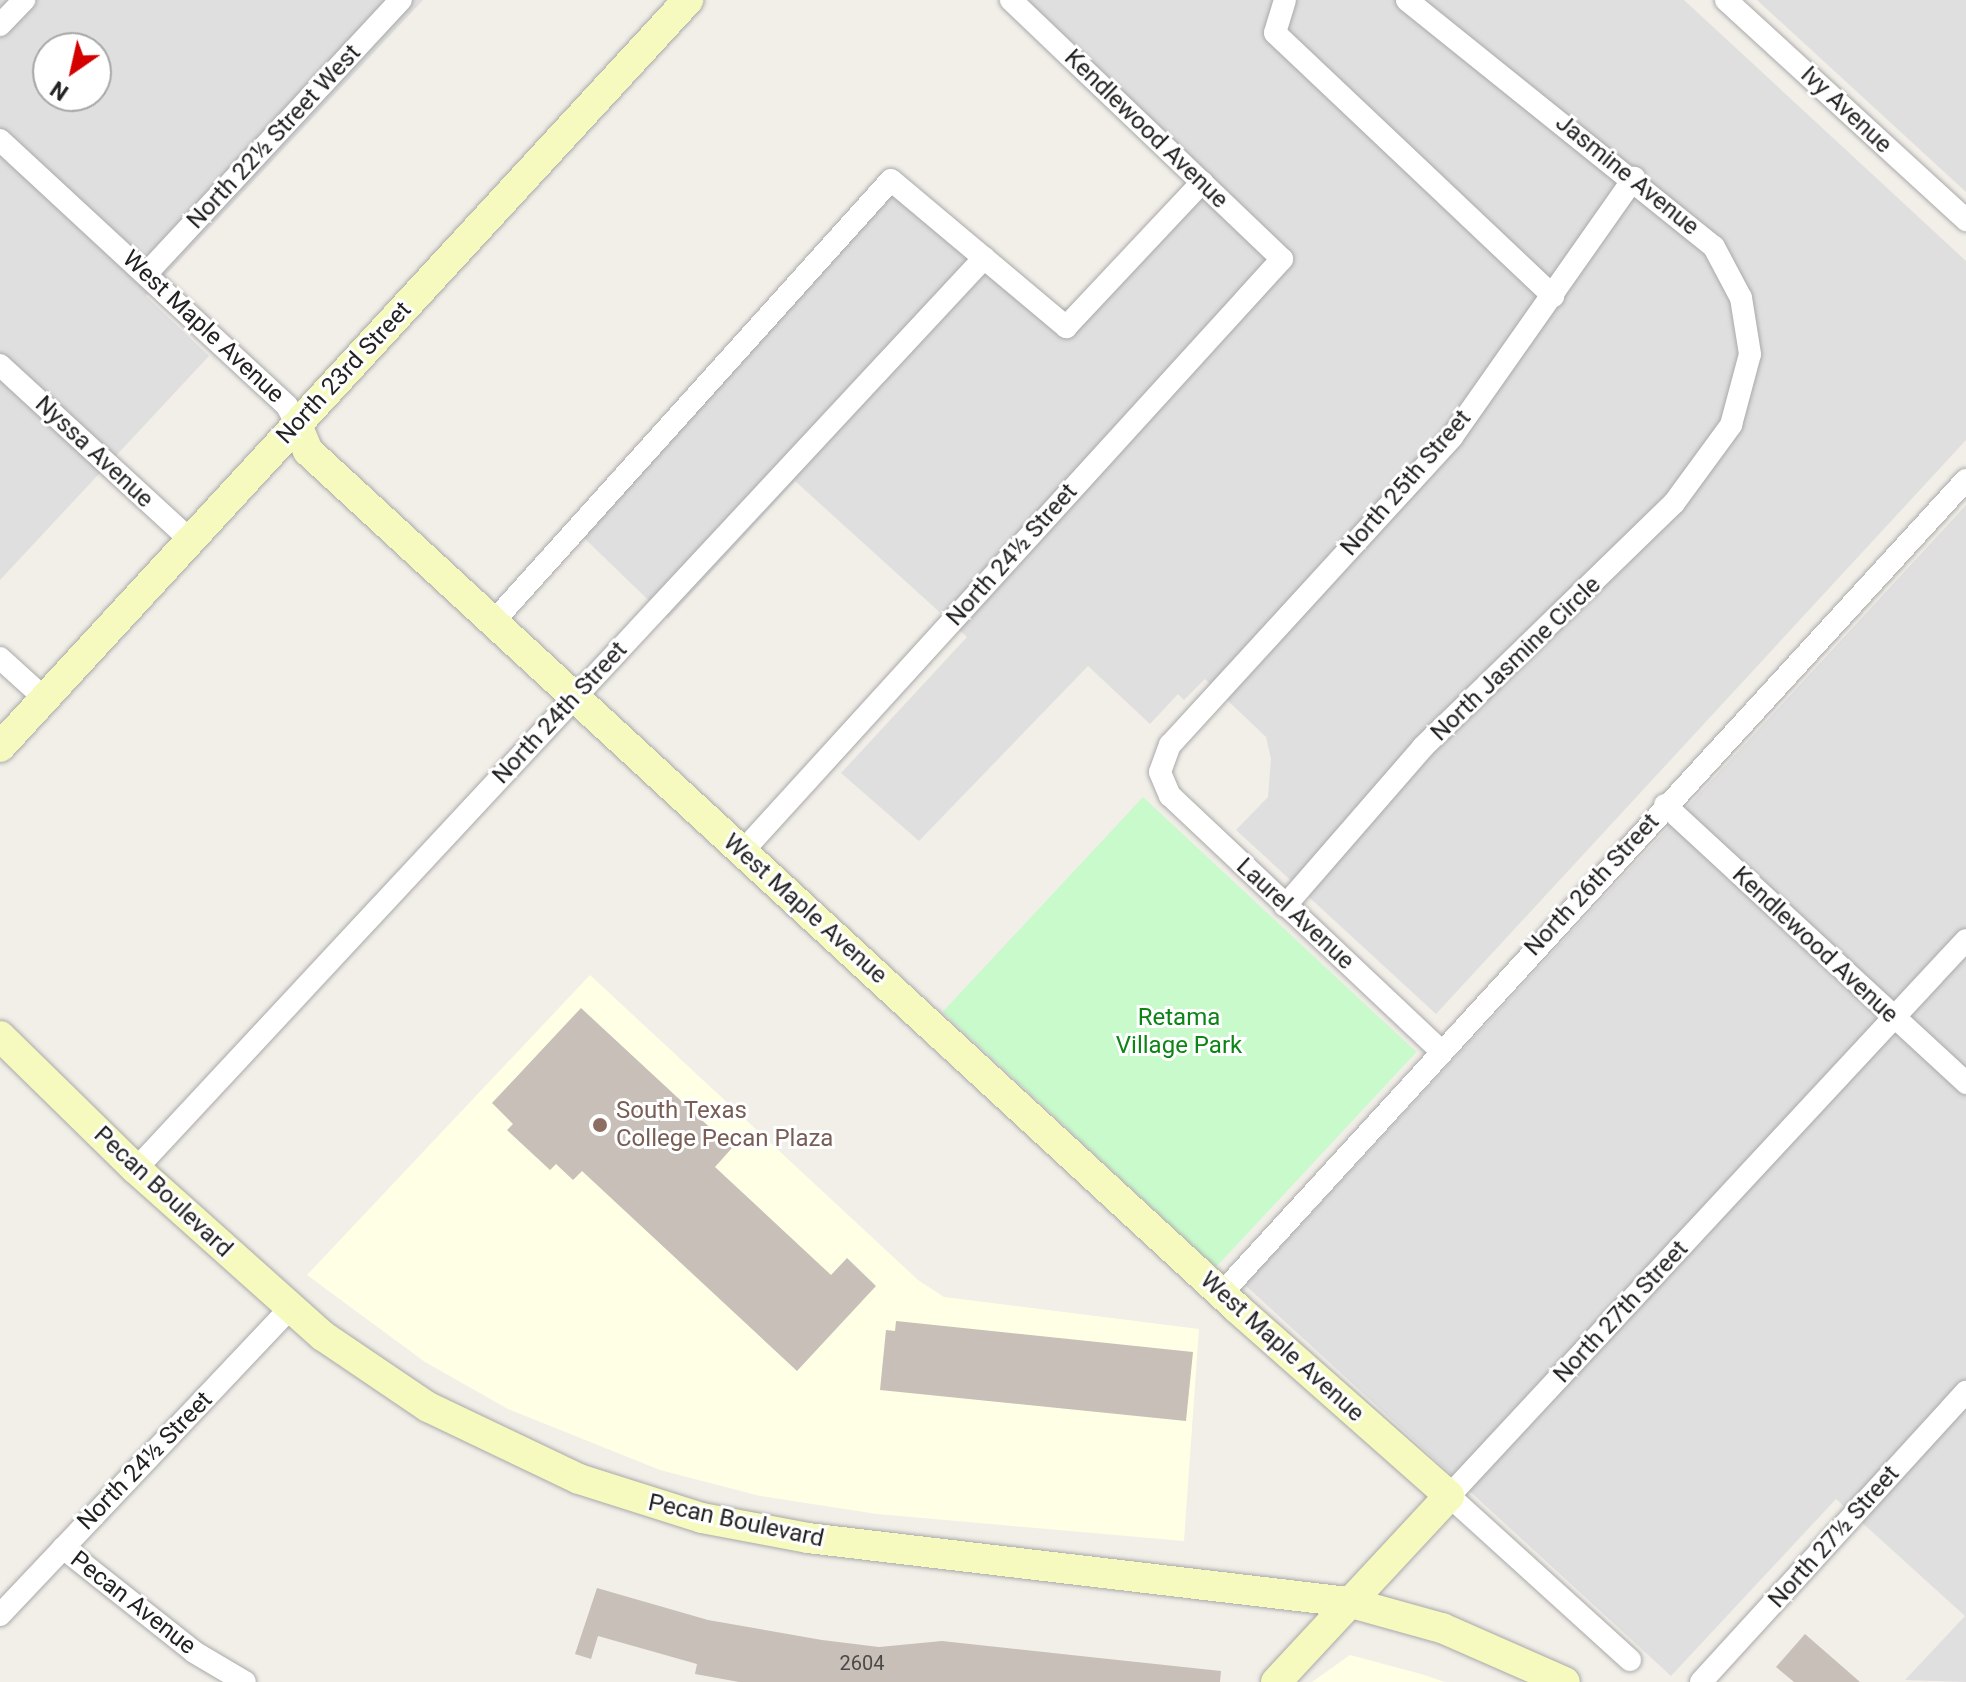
<!DOCTYPE html>
<html>
<head>
<meta charset="utf-8">
<style>
	body { margin:0 }
	#map { position:relative; width:1966px; height:1682px; overflow:hidden; background:#f2efe9; font-family:Roboto,sans-serif }
	div>[style] { position:absolute }
	.residential>* { inset:0; background:#e0dfdf }
	.education>* { inset:0; background:#ffffe5 }
	.park>* { inset:0; background:#c8facc; transform-origin:0 0 }
	.building>* { inset:0; background:#c7bfb8 }
	.roads { filter:drop-shadow(0 0 2px #a9a9a9) drop-shadow(0 0 2px #a9a9a9) }
	.street>* { height:22px; margin:-11px; padding:0 11px; transform-origin:11px; border-radius:11px; background:#fff }
	.secondary>* { height:30px; margin:-15px; padding:0 15px; transform-origin:15px; border-radius:15px; background:#f7fabf }
	.dots>* { width:22px; height:22px; translate:-50% -50%; box-sizing:border-box; border:4px solid #fff; border-radius:50% }
	span { translate:-50% -50%; white-space:nowrap; text-align:center; line-height:1.15; -webkit-text-stroke:6px #fff; paint-order:stroke }
	.number-label { font-size:20px; color:#4b4948 }
	.number-label span { -webkit-text-stroke-width:0 }
	.street-label { font-size:24px; color:#222 }
	.park-label { font-size:24px; color:#0c8416 }
	.education-label { font-size:24px; color:#785e54 }
	.left { translate:0 -50%; text-align:left }
	.north { position:absolute; left:32px; top:32px; width:80px; height:80px; box-sizing:border-box; background:#fff; border:2px solid #a7a7a7; border-radius:50%; rotate:214deg; font-size:22px; font-weight:700; line-height:32px; text-align:center; color:#222 }
	.north::after { content:''; display:block; margin:auto; width:28px; height:36px; background:#d40000; clip-path:polygon(50% 0,100% 100%,50% 72%,0 100%) }
</style>
</head>
<body>
<div id="map">
	<div class="residential">
		<i style="clip-path:polygon(evenodd,0 0,423px 0,146px 296px,209px 356px,0 580px,0 0,48px 48px,96px 48px,96px 96px,48px 96px,48px 48px)"></i>
		<i style="clip-path:polygon(1027px 0,1684px 0,1966px 261px,1966px 440px,1436px 1014px,1236px 830px,1268px 797px,1271px 759px,1266px 737px,1205px 679px,1184px 700px,1178px 694px,1150px 724px,1088px 666px,919px 841px,841px 773px,967px 637px,795px 481px,668px 619px,581px 535px,903px 181px,1057px 309px,1077px 306px,1200px 165px)"></i>
		<i style="clip-path:polygon(1757px 0,1966px 0,1966px 192px)"></i>
		<i style="clip-path:polygon(1966px 505px,1966px 1682px,1905px 1680px,1965px 1616px,1836px 1499px,1671px 1676px,1245px 1285px)"></i>
	</div>
	<div class="education">
		<i style="clip-path:polygon(590px 975px,918px 1280px,944px 1297px,1199px 1329px,1184px 1541px,877px 1514px,760px 1496px,660px 1470px,508px 1409px,425px 1362px,307px 1275px)"></i>
		<i style="clip-path:polygon(1350px 1655px,1421px 1674px,1445px 1682px,1312px 1682px)"></i>
	</div>
	<div class="park">
		<i style="left:1143px;top:797px;width:374px;height:294px;rotate:43deg"></i>
	</div>
	<div class="building">
		<i style="clip-path:polygon(581px 1008px,732px 1148px,715px 1167px,831px 1275px,847px 1258px,876px 1286px,797px 1371px,582px 1171px,573px 1180px,556px 1164px,550px 1170px,507px 1130px,513px 1124px,492px 1103px)"></i>
		<i style="clip-path:polygon(896px 1321px,1193px 1352px,1186px 1421px,880px 1390px,886px 1330px,895px 1331px)"></i>
		<i style="clip-path:polygon(597px 1588px,708px 1620px,822px 1640px,879px 1647px,942px 1641px,1099px 1658px,1221px 1671px,1220px 1682px,739px 1682px,695px 1674px,697px 1664px,598px 1636px,591px 1659px,575px 1654px)"></i>
		<i style="clip-path:polygon(1805px 1634px,1860px 1682px,1794px 1682px,1776px 1667px)"></i>
	</div>
	<div class="roads">
		<div class="street">
			<i style="left:1285px;top:0;width:34px;rotate:107deg"></i>
			<i style="left:1275px;top:33px;width:383px;rotate:43.4deg"></i>
			<i style="left:1726px;top:0;width:326px;rotate:42.5deg"></i>
			<i style="left:0;top:25px;width:35px;rotate:-46deg"></i>
			<i style="left:0;top:140px;width:391px;rotate:42.8deg"></i>
			<i style="left:287px;top:406px;width:21px;rotate:62deg"></i>
			<i style="left:147px;top:273px;width:373px;rotate:-47.1deg"></i>
			<i style="left:0;top:365px;width:255px;rotate:42.6deg"></i>
			<i style="left:494px;top:621px;width:593px;rotate:-48.01deg"></i>
			<i style="left:891px;top:180px;width:229px;rotate:40deg"></i>
			<i style="left:1066px;top:327px;width:199px;rotate:-46.8deg"></i>
			<i style="left:0;top:658px;width:58px;rotate:42.2deg"></i>
			<i style="left:1665px;top:805px;width:410px;rotate:42.7deg"></i>
			<i style="left:742px;top:852px;width:802px;rotate:-47.68deg"></i>
			<i style="left:1282px;top:259px;width:375px;rotate:-136.3deg"></i>
			<i style="left:1285px;top:906px;width:211px;rotate:-49deg"></i>
			<i style="left:1423px;top:747px;width:350px;rotate:-44.2deg"></i>
			<i style="left:1674px;top:503px;width:97px;rotate:-53.8deg"></i>
			<i style="left:1731px;top:425px;width:73px;rotate:-75deg"></i>
			<i style="left:1750px;top:354px;width:57px;rotate:-99.1deg"></i>
			<i style="left:1741px;top:298px;width:58px;rotate:-117.9deg"></i>
			<i style="left:1714px;top:247px;width:394px;rotate:-141.2deg"></i>
			<i style="left:1440px;top:1050px;width:371px;rotate:-136.7deg"></i>
			<i style="left:1170px;top:796px;width:26px;rotate:-113deg"></i>
			<i style="left:1160px;top:772px;width:29px;rotate:-70deg"></i>
			<i style="left:1170px;top:745px;width:418px;rotate:-47.5deg"></i>
			<i style="left:1452px;top:437px;width:317px;rotate:-54.9deg"></i>
			<i style="left:136px;top:1169px;width:1245px;rotate:-47.05deg"></i>
			<i style="left:1222px;top:1293px;width:1102px;rotate:-47.54deg"></i>
			<i style="left:63px;top:1548px;width:167px;rotate:38.4deg"></i>
			<i style="left:194px;top:1652px;width:59px;rotate:30.5deg"></i>
			<i style="left:0;top:1615px;width:422px;rotate:-46.6deg"></i>
			<i style="left:1630px;top:1660px;width:244px;rotate:-137.8deg"></i>
			<i style="left:1449px;top:1496px;width:759px;rotate:-47.08deg"></i>
			<i style="left:1701px;top:1682px;width:393px;rotate:-47.6deg"></i>
		</div>
		<div class="secondary">
			<i style="left:297px;top:425px;width:28px;rotate:67deg"></i>
			<i style="left:308px;top:451px;width:1265px;rotate:42.69deg"></i>
			<i style="left:1238px;top:1309px;width:282px;rotate:41.5deg"></i>
			<i style="left:1449px;top:1496px;width:254px;rotate:132.9deg"></i>
			<i style="left:0;top:747px;width:1016px;rotate:-47.35deg"></i>
			<i style="left:0;top:1036px;width:190px;rotate:44.4deg"></i>
			<i style="left:136px;top:1169px;width:251px;rotate:41.8deg"></i>
			<i style="left:323px;top:1336px;width:127px;rotate:34.1deg"></i>
			<i style="left:428px;top:1407px;width:167px;rotate:25.5deg"></i>
			<i style="left:579px;top:1479px;width:129px;rotate:17.6deg"></i>
			<i style="left:702px;top:1518px;width:108px;rotate:10.7deg"></i>
			<i style="left:808px;top:1538px;width:544px;rotate:6.76deg"></i>
			<i style="left:1348px;top:1602px;width:98px;rotate:15.5deg"></i>
			<i style="left:1442px;top:1628px;width:134px;rotate:23.7deg"></i>
		</div>
	</div>
	<div class="dots">
		<i style="left:600px;top:1125px;background:#8d6e63"></i>
	</div>
	<div class="number-label">
		<span style="left:862px;top:1663px">2604</span>
	</div>
	<div class="street-label">
		<span style="left:1846px;top:110px;rotate:43deg">Ivy Avenue</span>
		<span style="left:1146px;top:129px;rotate:44deg">Kendlewood Avenue</span>
		<span style="left:274px;top:137px;rotate:-47deg">North 22½ Street West</span>
		<span style="left:1627px;top:175px;rotate:39deg">Jasmine Avenue</span>
		<span style="left:203px;top:327px;rotate:43deg">West Maple Avenue</span>
		<span style="left:344px;top:373px;rotate:-47deg">North 23rd Street</span>
		<span style="left:94px;top:452px;rotate:43deg">Nyssa Avenue</span>
		<span style="left:1406px;top:483px;rotate:-49deg">North 25th Street</span>
		<span style="left:1012px;top:555px;rotate:-48deg">North 24½ Street</span>
		<span style="left:1516px;top:659px;rotate:-44deg">North Jasmine Circle</span>
		<span style="left:560px;top:713px;rotate:-47deg">North 24th Street</span>
		<span style="left:1592px;top:885px;rotate:-47deg">North 26th Street</span>
		<span style="left:805px;top:909px;rotate:42deg">West Maple Avenue</span>
		<span style="left:1295px;top:914px;rotate:43deg">Laurel Avenue</span>
		<span style="left:1815px;top:945px;rotate:43deg">Kendlewood Avenue</span>
		<span style="left:163px;top:1192px;rotate:43deg">Pecan Boulevard</span>
		<span style="left:1621px;top:1312px;rotate:-47deg">North 27th Street</span>
		<span style="left:1282px;top:1347px;rotate:42deg">West Maple Avenue</span>
		<span style="left:145px;top:1461px;rotate:-46deg">North 24½ Street</span>
		<span style="left:736px;top:1521px;rotate:12deg">Pecan Boulevard</span>
		<span style="left:1834px;top:1537px;rotate:-48deg">North 27½ Street</span>
		<span style="left:133px;top:1603px;rotate:38deg">Pecan Avenue</span>
	</div>
	<div class="park-label">
		<span style="left:1179px;top:1032px">Retama<br>Village Park</span>
	</div>
	<div class="education-label">
		<span class="left" style="left:616px;top:1125px">South Texas<br>College Pecan Plaza</span>
	</div>
	<div class="north">N</div>
</div>
</body>
</html>
